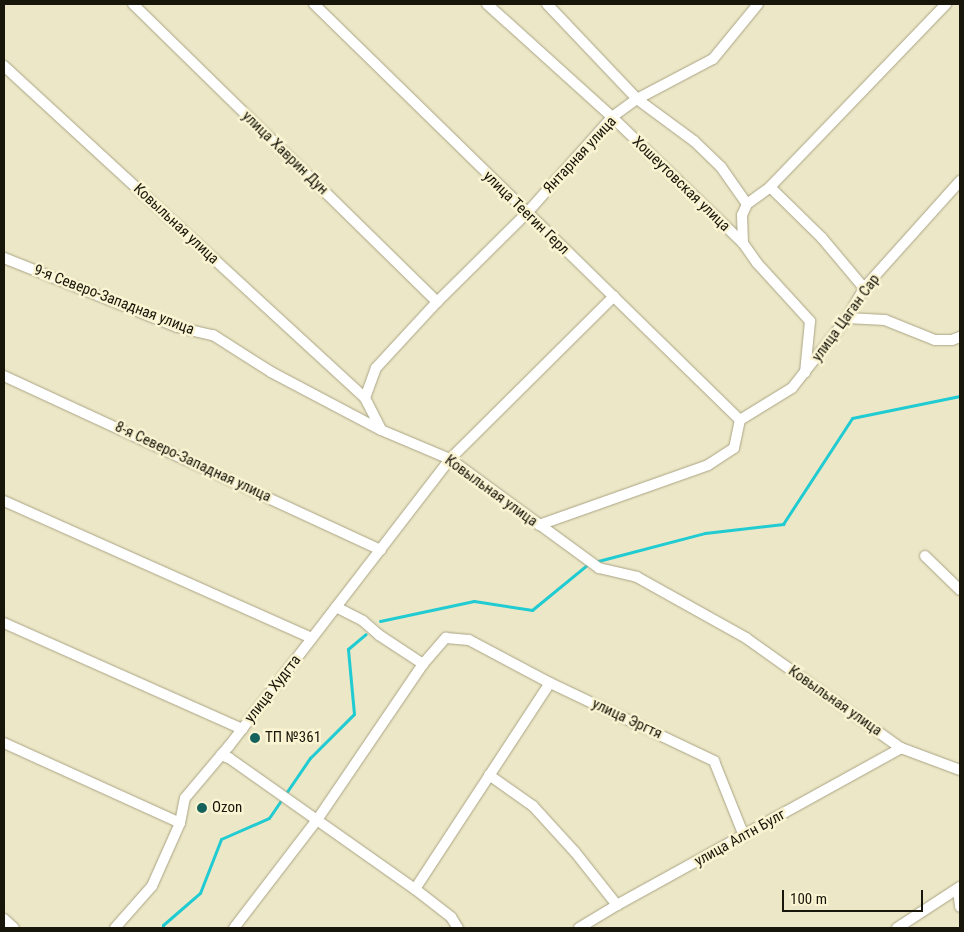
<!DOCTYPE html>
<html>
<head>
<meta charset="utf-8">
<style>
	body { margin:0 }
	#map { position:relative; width:964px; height:932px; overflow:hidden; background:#ece7c6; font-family:"Roboto Condensed",sans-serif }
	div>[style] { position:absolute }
	.stream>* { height:3px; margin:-1.5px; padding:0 1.5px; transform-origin:1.5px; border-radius:1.5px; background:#20cbd2 }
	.roads { filter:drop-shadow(0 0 1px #aaa485) drop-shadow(0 0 1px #aaa485) }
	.minor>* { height:10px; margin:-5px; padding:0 5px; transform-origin:5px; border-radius:5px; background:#fff }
	.dots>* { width:14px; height:14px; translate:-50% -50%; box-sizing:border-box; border:2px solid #faf4d3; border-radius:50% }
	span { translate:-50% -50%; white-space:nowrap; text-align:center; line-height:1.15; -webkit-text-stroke:5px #faf4d3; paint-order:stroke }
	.street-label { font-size:15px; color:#18160a }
	.poi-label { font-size:15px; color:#18160a }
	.left { translate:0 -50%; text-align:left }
	.frame { position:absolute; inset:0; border:5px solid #18160a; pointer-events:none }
	.scale { position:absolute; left:782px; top:890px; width:141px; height:22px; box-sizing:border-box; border:2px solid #18160a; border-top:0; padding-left:6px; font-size:15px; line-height:18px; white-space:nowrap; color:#18160a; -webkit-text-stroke:4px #faf4d3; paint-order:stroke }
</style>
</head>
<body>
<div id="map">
	<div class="stream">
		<i style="left:598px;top:561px;width:111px;rotate:-14.7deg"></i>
		<i style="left:705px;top:533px;width:79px;rotate:-6.6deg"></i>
		<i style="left:783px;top:524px;width:126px;rotate:-56.9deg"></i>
		<i style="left:852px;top:418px;width:110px;rotate:-11.5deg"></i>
		<i style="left:380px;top:621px;width:96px;rotate:-12deg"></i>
		<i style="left:474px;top:601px;width:59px;rotate:8.8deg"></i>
		<i style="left:532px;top:610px;width:72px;rotate:-39.4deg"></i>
		<i style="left:163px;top:928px;width:3px;rotate:-90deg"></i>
		<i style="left:163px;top:925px;width:49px;rotate:-40.9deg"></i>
		<i style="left:200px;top:893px;width:58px;rotate:-68.7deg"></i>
		<i style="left:221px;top:839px;width:52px;rotate:-23.6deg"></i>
		<i style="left:269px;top:818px;width:73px;rotate:-55.7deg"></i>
		<i style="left:310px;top:758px;width:62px;rotate:-45deg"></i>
		<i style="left:354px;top:714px;width:65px;rotate:-95.3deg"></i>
		<i style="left:348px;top:649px;width:23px;rotate:-40deg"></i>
	</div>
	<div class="roads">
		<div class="minor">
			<i style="left:133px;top:4px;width:426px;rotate:44.4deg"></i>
			<i style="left:314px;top:4px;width:595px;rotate:44.32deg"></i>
			<i style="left:487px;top:4px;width:169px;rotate:42.1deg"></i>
			<i style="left:612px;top:117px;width:182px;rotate:43.9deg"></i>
			<i style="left:547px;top:4px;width:131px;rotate:46.5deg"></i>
			<i style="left:637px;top:99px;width:71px;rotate:36.4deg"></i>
			<i style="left:694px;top:141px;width:37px;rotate:44deg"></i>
			<i style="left:721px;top:167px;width:45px;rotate:54.9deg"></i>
			<i style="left:747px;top:204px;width:29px;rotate:-36deg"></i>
			<i style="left:770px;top:187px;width:73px;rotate:44.4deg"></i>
			<i style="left:822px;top:238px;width:65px;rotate:50deg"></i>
			<i style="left:4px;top:66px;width:490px;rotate:42.6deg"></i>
			<i style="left:365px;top:398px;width:36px;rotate:63deg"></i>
			<i style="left:381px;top:430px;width:75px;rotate:22.8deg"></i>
			<i style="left:450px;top:459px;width:185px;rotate:36.2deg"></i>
			<i style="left:599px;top:568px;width:39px;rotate:13deg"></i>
			<i style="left:637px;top:577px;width:125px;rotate:29.2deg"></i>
			<i style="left:746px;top:638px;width:190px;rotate:35.4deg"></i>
			<i style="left:901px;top:748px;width:63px;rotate:20.4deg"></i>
			<i style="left:770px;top:187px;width:254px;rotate:-46.1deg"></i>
			<i style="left:747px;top:204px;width:12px;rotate:114deg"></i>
			<i style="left:742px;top:215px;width:28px;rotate:88deg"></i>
			<i style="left:743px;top:243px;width:24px;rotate:55deg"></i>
			<i style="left:757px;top:263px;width:79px;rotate:47.6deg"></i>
			<i style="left:810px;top:321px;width:52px;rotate:95.5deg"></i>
			<i style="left:4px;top:258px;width:186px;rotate:21.7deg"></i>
			<i style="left:177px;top:327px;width:37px;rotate:13deg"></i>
			<i style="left:213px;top:335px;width:69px;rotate:32.5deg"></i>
			<i style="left:271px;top:372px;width:124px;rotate:27.8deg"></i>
			<i style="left:847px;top:318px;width:38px;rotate:3deg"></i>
			<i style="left:885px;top:320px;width:54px;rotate:21.8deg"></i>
			<i style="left:935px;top:340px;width:17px"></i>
			<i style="left:952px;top:340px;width:9px;rotate:-21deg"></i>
			<i style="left:4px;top:376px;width:415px;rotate:24.8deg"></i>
			<i style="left:365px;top:398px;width:32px;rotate:-70deg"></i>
			<i style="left:376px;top:368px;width:90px;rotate:-47.3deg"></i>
			<i style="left:437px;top:302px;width:125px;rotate:-44.7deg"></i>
			<i style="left:526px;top:214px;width:130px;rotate:-48.4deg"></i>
			<i style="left:612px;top:117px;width:31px;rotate:-36deg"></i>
			<i style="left:637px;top:99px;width:86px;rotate:-27.8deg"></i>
			<i style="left:713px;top:59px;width:71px;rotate:-50.7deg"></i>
			<i style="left:4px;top:501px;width:337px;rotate:24deg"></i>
			<i style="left:539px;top:525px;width:179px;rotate:-19.5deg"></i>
			<i style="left:708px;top:465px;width:31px;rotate:-33deg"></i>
			<i style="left:734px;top:448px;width:29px;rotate:-78deg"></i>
			<i style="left:740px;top:420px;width:61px;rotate:-31.6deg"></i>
			<i style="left:792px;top:388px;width:89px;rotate:-51.8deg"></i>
			<i style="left:847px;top:318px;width:34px;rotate:-60deg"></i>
			<i style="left:864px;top:288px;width:144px;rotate:-48.1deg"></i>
			<i style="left:925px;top:556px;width:49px;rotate:44.2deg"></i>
			<i style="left:336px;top:607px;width:30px;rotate:27deg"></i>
			<i style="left:363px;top:621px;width:21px;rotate:41deg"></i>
			<i style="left:379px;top:635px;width:53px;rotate:33.4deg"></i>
			<i style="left:4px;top:623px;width:261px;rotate:24deg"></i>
			<i style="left:4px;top:743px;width:193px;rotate:24.4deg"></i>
			<i style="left:221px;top:755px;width:9px;rotate:21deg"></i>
			<i style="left:229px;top:758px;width:228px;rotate:35.2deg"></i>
			<i style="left:415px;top:889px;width:46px;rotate:37.9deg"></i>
			<i style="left:451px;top:917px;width:13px;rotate:58deg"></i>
			<i style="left:489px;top:775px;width:54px;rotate:35.2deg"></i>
			<i style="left:533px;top:806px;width:62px;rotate:47.6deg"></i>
			<i style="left:575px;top:852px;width:68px;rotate:51.6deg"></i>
			<i style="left:415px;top:889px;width:246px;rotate:-56.8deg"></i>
			<i style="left:958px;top:890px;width:17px;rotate:83deg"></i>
			<i style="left:4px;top:919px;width:13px;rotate:42deg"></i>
			<i style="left:115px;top:928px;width:56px;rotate:-48.6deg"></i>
			<i style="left:152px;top:886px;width:69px;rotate:-66deg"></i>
			<i style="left:180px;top:823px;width:25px;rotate:-79deg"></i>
			<i style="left:185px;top:798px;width:68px;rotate:-49.8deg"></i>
			<i style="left:229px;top:746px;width:362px;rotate:-52.4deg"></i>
			<i style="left:450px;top:459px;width:231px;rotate:-44.8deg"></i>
			<i style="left:234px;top:928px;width:136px;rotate:-52.5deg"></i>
			<i style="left:317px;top:820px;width:189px;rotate:-55.8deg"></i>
			<i style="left:423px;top:664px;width:35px;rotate:-49deg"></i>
			<i style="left:446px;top:638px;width:23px;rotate:5deg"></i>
			<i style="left:469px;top:640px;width:92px;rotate:28deg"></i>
			<i style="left:550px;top:683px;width:182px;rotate:25.4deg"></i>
			<i style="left:714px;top:761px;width:81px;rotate:68.2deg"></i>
			<i style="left:579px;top:928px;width:44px;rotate:-31.2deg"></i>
			<i style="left:617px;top:905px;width:325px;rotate:-28.9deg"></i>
			<i style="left:897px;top:928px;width:75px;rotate:-33.1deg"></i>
		</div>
	</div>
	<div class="dots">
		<i style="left:255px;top:738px;background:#15625c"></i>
		<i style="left:202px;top:808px;background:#15625c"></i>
	</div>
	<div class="street-label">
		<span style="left:285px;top:153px;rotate:44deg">улица Хаврин Дун</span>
		<span style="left:580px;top:155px;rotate:-47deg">Янтарная улица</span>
		<span style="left:681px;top:184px;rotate:44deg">Хошеутовская улица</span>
		<span style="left:526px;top:213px;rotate:44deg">улица Теегин Герл</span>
		<span style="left:176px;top:224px;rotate:43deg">Ковыльная улица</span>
		<span style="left:114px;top:300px;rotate:21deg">9-я Северо-Западная улица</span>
		<span style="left:846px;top:318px;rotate:-54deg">улица Цаган Сар</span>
		<span style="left:193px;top:462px;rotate:25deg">8-я Северо-Западная улица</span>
		<span style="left:491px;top:491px;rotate:36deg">Ковыльная улица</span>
		<span style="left:273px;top:689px;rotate:-52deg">улица Худгта</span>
		<span style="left:835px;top:701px;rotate:35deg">Ковыльная улица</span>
		<span style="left:627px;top:719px;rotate:25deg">улица Эргтя</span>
		<span style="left:740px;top:838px;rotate:-29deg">улица Алтн Булг</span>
	</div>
	<div class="poi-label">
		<span class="left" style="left:265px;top:738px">ТП №361</span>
		<span class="left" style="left:212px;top:808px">Ozon</span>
	</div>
	<div class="frame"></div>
	<div class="scale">100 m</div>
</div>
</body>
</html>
